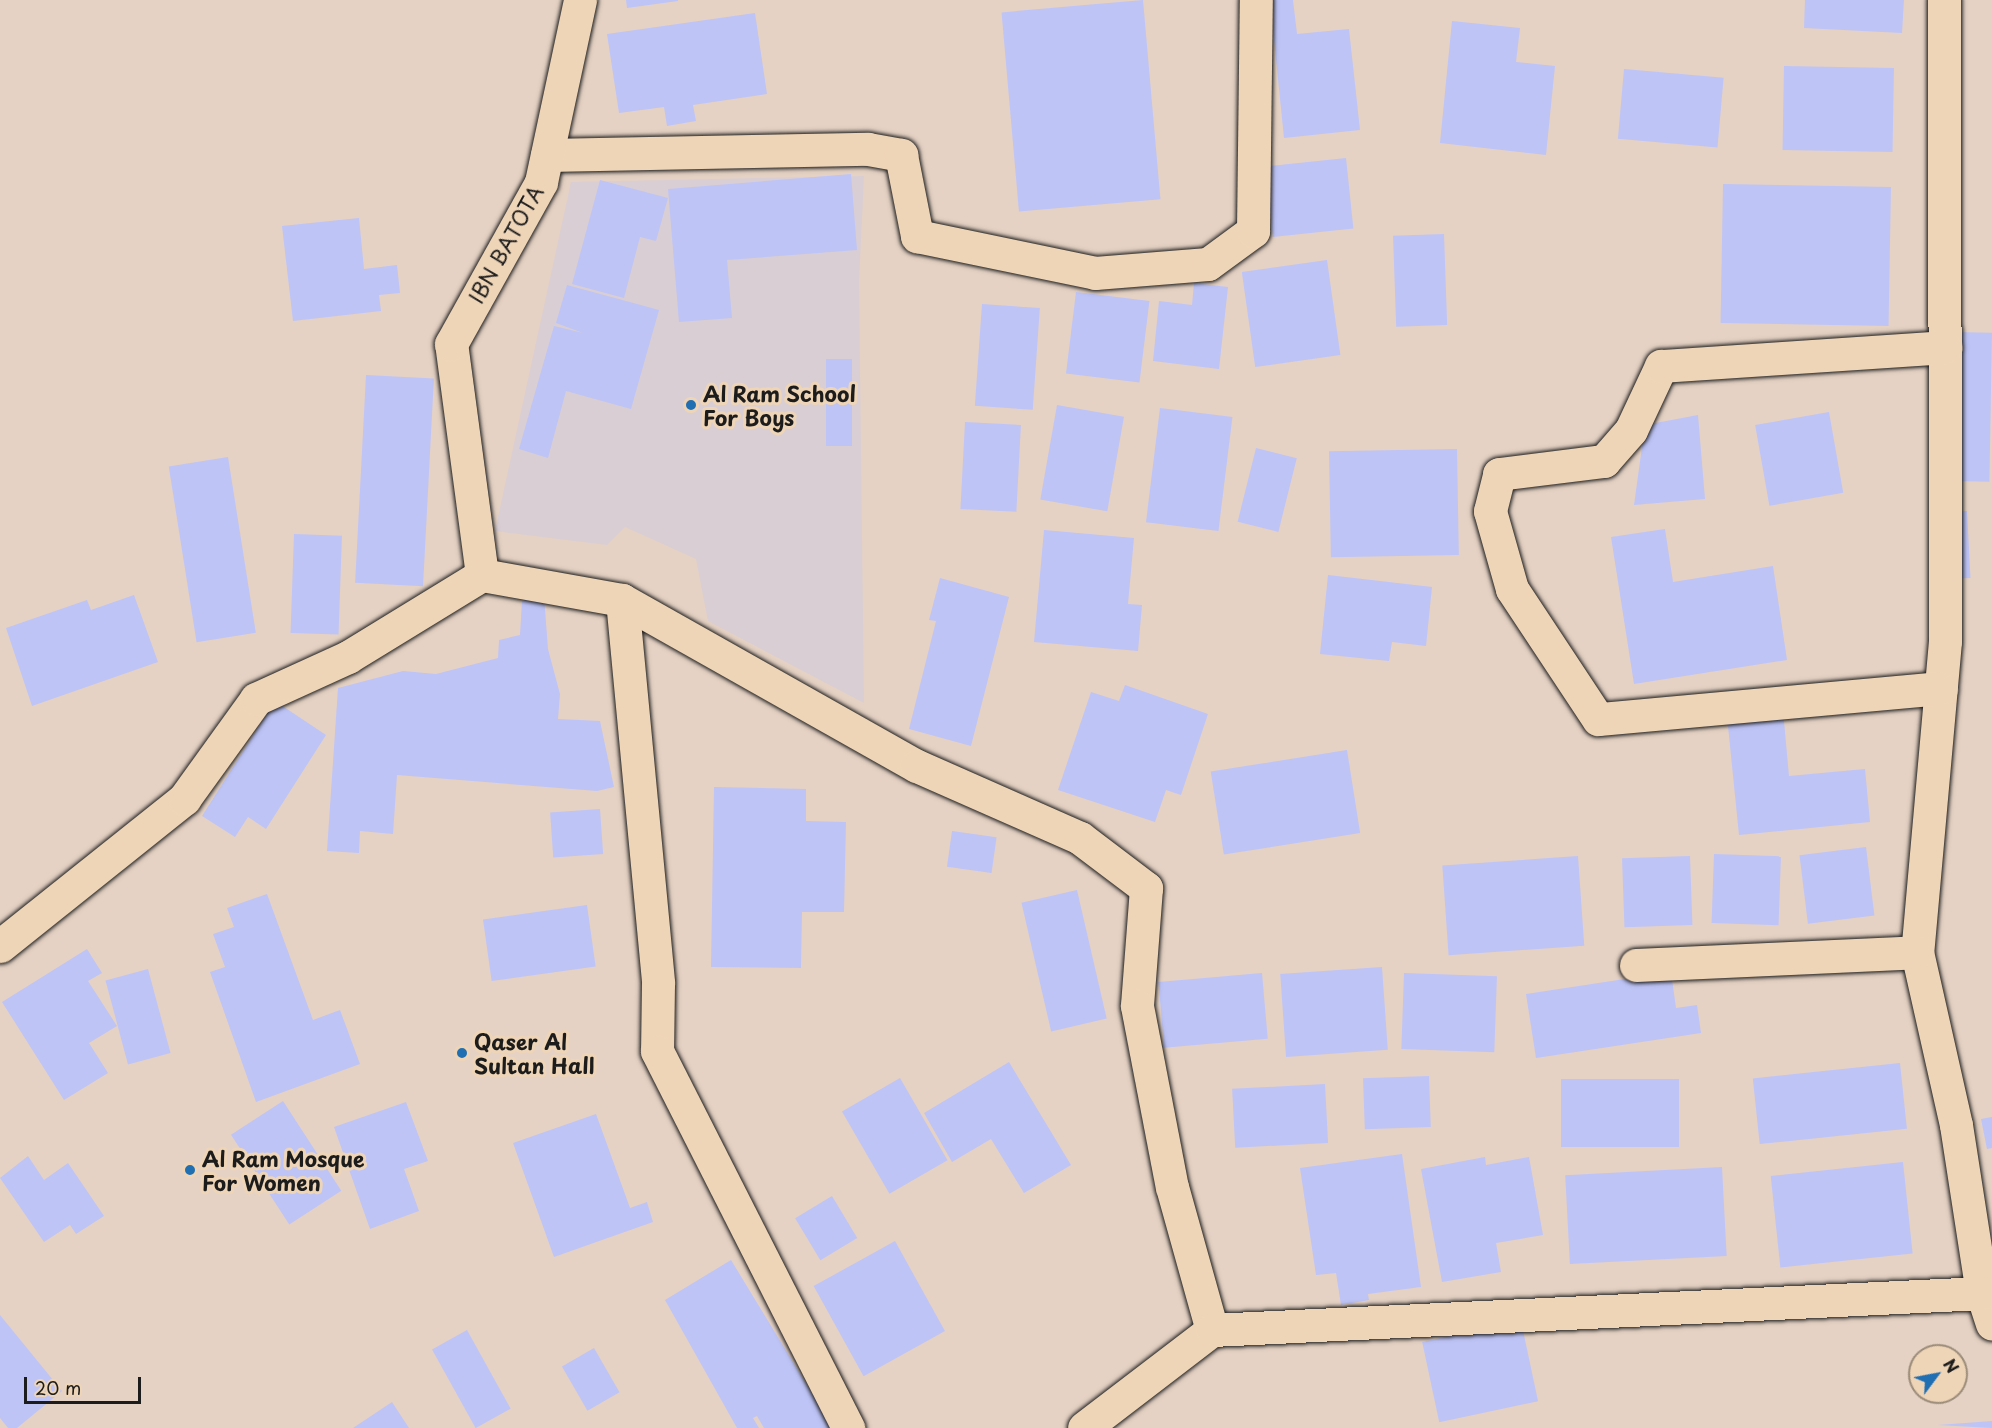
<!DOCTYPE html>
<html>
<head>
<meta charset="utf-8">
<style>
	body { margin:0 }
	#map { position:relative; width:1992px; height:1428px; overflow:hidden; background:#e5d2c4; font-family:"Playpen Sans",sans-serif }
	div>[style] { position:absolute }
	.built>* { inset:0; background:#d9ced3 }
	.building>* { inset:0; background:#bec4f6; transform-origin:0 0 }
	.roads { filter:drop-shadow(0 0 2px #1c1c1c) drop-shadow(0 0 2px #1c1c1c) }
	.minor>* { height:33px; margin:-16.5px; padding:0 16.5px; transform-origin:16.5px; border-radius:16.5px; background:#efd5b7 }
	.dots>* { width:16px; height:16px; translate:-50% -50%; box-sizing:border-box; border:3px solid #efd5b7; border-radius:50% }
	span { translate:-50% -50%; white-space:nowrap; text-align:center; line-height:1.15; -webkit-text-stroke:6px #efd5b7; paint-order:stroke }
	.street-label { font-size:21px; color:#1c1c1c }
	.poi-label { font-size:21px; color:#1c1c1c; font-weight:700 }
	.left { translate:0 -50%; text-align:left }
	.north { position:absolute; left:1908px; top:1344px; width:60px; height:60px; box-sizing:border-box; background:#efd5b7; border:2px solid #9b8b79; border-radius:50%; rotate:58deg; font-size:16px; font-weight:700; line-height:24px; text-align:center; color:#1c1c1c }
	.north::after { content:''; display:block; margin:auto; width:21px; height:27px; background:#1f6fb2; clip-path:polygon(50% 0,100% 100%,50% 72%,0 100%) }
	.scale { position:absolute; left:24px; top:1377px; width:117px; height:27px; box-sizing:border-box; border:3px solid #1c1c1c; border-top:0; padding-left:8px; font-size:18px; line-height:21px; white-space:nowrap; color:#1c1c1c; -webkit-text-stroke:4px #efd5b7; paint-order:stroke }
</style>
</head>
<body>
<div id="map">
	<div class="built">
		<i style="clip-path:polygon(864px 176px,859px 282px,864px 703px,708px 621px,696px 559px,625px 527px,607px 545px,495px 531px,571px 182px)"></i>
	</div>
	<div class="building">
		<i style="clip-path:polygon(626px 0,678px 0,678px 1px,627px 8px)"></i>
		<i style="left:1143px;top:0;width:200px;height:142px;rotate:85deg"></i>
		<i style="clip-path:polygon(1270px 0,1293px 0,1297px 34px,1349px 29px,1360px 130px,1284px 138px)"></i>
		<i style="clip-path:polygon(1805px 0,1904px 0,1902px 33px,1804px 28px)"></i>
		<i style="clip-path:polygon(755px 13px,767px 94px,693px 105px,696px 121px,667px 126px,664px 107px,619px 113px,607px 34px)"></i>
		<i style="clip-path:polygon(1452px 21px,1520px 28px,1516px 62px,1555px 66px,1546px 155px,1440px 143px)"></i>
		<i style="left:1784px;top:66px;width:110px;height:84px;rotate:1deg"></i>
		<i style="left:1624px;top:69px;width:100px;height:70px;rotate:5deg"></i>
		<i style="left:1346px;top:158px;width:71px;height:81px;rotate:84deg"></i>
		<i style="clip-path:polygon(851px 174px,857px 250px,727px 260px,732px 318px,679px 322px,668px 189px)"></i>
		<i style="clip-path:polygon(600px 180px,668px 198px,656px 241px,640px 237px,624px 298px,572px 284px)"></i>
		<i style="left:1723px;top:184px;width:168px;height:139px;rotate:1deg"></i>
		<i style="clip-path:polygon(359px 218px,364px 269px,397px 265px,400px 293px,379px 295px,381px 311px,293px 321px,282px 226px)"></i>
		<i style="left:1444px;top:234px;width:91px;height:51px;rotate:88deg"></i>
		<i style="left:1327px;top:260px;width:96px;height:86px;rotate:82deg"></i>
		<i style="clip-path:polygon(1194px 283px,1228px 287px,1219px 369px,1153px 361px,1159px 301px,1192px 305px)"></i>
		<i style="clip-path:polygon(567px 285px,659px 310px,631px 409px,566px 391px,548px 458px,519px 449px,554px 326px,583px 333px,556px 323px)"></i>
		<i style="left:1076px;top:292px;width:74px;height:82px;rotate:7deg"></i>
		<i style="left:982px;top:304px;width:58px;height:102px;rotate:4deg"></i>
		<i style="left:1953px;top:332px;width:39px;height:149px;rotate:1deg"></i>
		<i style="left:826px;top:359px;width:26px;height:87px"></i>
		<i style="left:366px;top:375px;width:68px;height:208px;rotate:3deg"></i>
		<i style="left:1057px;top:405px;width:68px;height:96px;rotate:10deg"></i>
		<i style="left:1160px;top:408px;width:73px;height:115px;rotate:7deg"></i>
		<i style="left:1829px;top:412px;width:82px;height:75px;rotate:80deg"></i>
		<i style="clip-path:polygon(1698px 415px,1705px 499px,1634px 505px,1645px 425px)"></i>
		<i style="left:965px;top:422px;width:56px;height:87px;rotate:3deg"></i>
		<i style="left:1256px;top:448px;width:42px;height:76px;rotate:14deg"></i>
		<i style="left:1457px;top:449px;width:106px;height:128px;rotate:89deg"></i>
		<i style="left:228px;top:457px;width:178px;height:60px;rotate:81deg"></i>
		<i style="left:1967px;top:511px;width:67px;height:17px;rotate:87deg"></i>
		<i style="clip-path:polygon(1665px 529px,1673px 582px,1773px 566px,1787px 660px,1634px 684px,1611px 537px)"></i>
		<i style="clip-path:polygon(1044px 530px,1134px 538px,1128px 604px,1142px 605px,1138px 651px,1034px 642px)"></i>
		<i style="left:294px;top:534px;width:48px;height:99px;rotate:2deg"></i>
		<i style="clip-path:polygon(1328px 575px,1432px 587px,1426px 646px,1392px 642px,1389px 661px,1320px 654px)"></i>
		<i style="clip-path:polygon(940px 578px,1009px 597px,971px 746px,909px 729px,936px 621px,929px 620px)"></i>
		<i style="clip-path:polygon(134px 595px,158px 662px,32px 706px,6px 628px,87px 600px,91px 610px)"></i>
		<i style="clip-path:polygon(544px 596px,548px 649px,560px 694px,558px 719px,600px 721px,614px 787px,597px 791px,397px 775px,393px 834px,360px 831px,359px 853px,327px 851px,338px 688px,403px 671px,436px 674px,498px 658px,499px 640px,520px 635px,522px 601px)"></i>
		<i style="clip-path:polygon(1125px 685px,1208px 714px,1181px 795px,1166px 790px,1155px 822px,1058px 790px,1091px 692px,1119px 701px)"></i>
		<i style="clip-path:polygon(275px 701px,326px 735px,266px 829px,248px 817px,235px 837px,202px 816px)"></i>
		<i style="clip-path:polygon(1783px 710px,1789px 776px,1865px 769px,1870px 822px,1739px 835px,1727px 716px)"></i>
		<i style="left:1347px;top:750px;width:84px;height:138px;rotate:81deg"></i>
		<i style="clip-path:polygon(714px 787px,806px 789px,806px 821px,846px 822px,844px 912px,802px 912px,801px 968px,711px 967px)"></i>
		<i style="left:600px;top:809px;width:45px;height:50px;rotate:86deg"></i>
		<i style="left:952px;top:831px;width:45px;height:36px;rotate:8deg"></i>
		<i style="left:1866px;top:847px;width:69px;height:67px;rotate:83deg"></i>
		<i style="left:1714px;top:854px;width:67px;height:69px;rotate:2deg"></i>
		<i style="left:1578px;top:856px;width:90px;height:136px;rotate:86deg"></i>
		<i style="left:1690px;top:856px;width:69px;height:68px;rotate:88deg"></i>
		<i style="left:1077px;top:890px;width:132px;height:57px;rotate:77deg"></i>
		<i style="clip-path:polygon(267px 894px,313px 1020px,340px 1010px,360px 1064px,256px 1102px,210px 972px,225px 967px,213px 934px,234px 927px,227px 908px)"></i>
		<i style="left:587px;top:905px;width:62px;height:105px;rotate:82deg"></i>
		<i style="clip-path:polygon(87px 949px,102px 973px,88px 981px,117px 1026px,89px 1043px,108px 1073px,64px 1100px,2px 1002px)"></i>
		<i style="left:1382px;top:967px;width:83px;height:102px;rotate:86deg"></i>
		<i style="left:148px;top:969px;width:87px;height:44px;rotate:75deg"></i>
		<i style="clip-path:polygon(1671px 972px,1676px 1008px,1697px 1005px,1701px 1033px,1536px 1058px,1526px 994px)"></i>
		<i style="left:1262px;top:973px;width:66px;height:104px;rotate:85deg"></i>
		<i style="left:1404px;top:973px;width:93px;height:76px;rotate:2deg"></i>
		<i style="clip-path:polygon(1009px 1062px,1071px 1165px,1024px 1193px,991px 1139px,952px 1162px,924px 1113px)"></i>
		<i style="left:1900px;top:1063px;width:66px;height:148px;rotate:84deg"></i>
		<i style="left:1429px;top:1076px;width:51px;height:66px;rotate:88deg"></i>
		<i style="left:900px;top:1078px;width:95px;height:67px;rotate:60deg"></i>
		<i style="left:1561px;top:1079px;width:118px;height:68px"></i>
		<i style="left:1325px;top:1084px;width:59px;height:93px;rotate:87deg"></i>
		<i style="left:283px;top:1101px;width:107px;height:62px;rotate:57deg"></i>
		<i style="clip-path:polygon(406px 1102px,428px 1161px,404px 1169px,419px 1211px,370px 1229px,334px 1127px)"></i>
		<i style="clip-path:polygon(596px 1114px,630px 1208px,647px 1202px,653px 1222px,554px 1257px,513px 1143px)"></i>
		<i style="clip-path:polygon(1992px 1117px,1992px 1148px,1987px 1149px,1981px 1119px)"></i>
		<i style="clip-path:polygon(1402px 1154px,1421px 1287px,1368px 1294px,1369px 1300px,1341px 1305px,1336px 1273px,1316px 1275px,1300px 1168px)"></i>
		<i style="clip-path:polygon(28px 1156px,44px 1180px,68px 1163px,104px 1216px,76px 1234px,70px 1225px,44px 1242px,0 1178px)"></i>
		<i style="clip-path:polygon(1485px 1157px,1486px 1165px,1529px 1157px,1543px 1235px,1496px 1243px,1501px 1272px,1442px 1282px,1421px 1169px)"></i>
		<i style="left:1903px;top:1162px;width:92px;height:133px;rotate:84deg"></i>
		<i style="left:1722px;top:1167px;width:89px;height:157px;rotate:87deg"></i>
		<i style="left:832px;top:1196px;width:49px;height:43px;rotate:59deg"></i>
		<i style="left:895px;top:1241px;width:103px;height:93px;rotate:61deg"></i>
		<i style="clip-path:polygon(731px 1260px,833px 1428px,764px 1428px,757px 1416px,753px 1418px,759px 1428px,737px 1428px,665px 1300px)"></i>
		<i style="clip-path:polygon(0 1315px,62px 1391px,17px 1428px,8px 1428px,0 1418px)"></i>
		<i style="left:1521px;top:1321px;width:82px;height:101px;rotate:78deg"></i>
		<i style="left:467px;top:1330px;width:90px;height:40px;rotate:61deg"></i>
		<i style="left:594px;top:1348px;width:51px;height:37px;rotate:60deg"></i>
		<i style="clip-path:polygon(392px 1402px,409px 1428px,353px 1428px)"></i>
		<i style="clip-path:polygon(1992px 1421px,1992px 1428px,1938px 1425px)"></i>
	</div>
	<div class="roads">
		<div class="minor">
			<i style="left:1944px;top:0;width:641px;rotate:89.91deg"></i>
			<i style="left:1945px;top:641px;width:312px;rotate:95.1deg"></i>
			<i style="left:1917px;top:952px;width:177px;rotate:77.3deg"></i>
			<i style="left:1956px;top:1125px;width:170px;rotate:81.2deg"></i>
			<i style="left:1982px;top:1293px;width:32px;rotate:72deg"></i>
			<i style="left:547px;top:155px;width:321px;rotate:-1.1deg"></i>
			<i style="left:868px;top:149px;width:34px;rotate:10deg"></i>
			<i style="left:901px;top:155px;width:83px;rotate:78.8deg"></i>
			<i style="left:917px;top:236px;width:182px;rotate:11.7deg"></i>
			<i style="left:1095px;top:273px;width:113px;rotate:-4.6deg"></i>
			<i style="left:1208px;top:264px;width:56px;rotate:-36.3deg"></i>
			<i style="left:1253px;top:231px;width:231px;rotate:-89.3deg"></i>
			<i style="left:482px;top:575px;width:233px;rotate:-97.6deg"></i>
			<i style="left:451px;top:344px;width:185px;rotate:-60.9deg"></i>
			<i style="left:541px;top:182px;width:186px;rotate:-77.9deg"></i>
			<i style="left:622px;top:600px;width:338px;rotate:29.4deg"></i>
			<i style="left:917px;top:766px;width:178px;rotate:23.8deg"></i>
			<i style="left:1080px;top:838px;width:83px;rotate:37.1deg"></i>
			<i style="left:1146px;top:888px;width:118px;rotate:94.4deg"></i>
			<i style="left:1137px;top:1006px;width:184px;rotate:79.1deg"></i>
			<i style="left:1172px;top:1187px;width:148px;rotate:74.4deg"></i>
			<i style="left:1212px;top:1330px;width:161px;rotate:142.6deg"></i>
			<i style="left:1941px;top:688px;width:344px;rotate:174.8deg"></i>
			<i style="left:1598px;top:719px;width:156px;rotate:-123.5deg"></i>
			<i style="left:1512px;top:589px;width:81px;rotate:-105.8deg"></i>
			<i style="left:1490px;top:511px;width:38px;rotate:-76deg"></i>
			<i style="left:1499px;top:474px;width:106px;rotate:-7.1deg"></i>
			<i style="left:1604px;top:461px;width:41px;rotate:-48.9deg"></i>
			<i style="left:1631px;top:430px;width:71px;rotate:-64.9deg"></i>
			<i style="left:1661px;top:366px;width:285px;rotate:-3.8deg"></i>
			<i style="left:0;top:946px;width:236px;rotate:-38.6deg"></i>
			<i style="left:184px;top:799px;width:123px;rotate:-54.2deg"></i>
			<i style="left:256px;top:699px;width:101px;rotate:-24.5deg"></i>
			<i style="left:348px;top:657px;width:157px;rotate:-31.5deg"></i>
			<i style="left:482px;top:575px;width:142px;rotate:10.1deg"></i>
			<i style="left:622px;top:600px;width:385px;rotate:84.6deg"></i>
			<i style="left:658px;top:983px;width:68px;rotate:90.8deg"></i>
			<i style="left:657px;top:1051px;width:423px;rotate:63.1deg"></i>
			<i style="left:1636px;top:965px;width:281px;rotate:-2.6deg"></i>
			<i style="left:1212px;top:1330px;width:771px;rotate:-2.75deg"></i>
		</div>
	</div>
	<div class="dots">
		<i style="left:691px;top:405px;background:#1f6fb2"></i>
		<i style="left:462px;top:1053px;background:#1f6fb2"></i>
		<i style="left:190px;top:1170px;background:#1f6fb2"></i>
	</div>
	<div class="street-label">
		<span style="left:505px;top:244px;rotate:-61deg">IBN BATOTA</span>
	</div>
	<div class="poi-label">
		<span class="left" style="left:703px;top:405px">Al Ram School<br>For Boys</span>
		<span class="left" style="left:474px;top:1053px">Qaser Al<br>Sultan Hall</span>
		<span class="left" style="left:202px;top:1170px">Al Ram Mosque<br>For Women</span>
	</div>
	<div class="north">N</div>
	<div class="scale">20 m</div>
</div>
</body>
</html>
